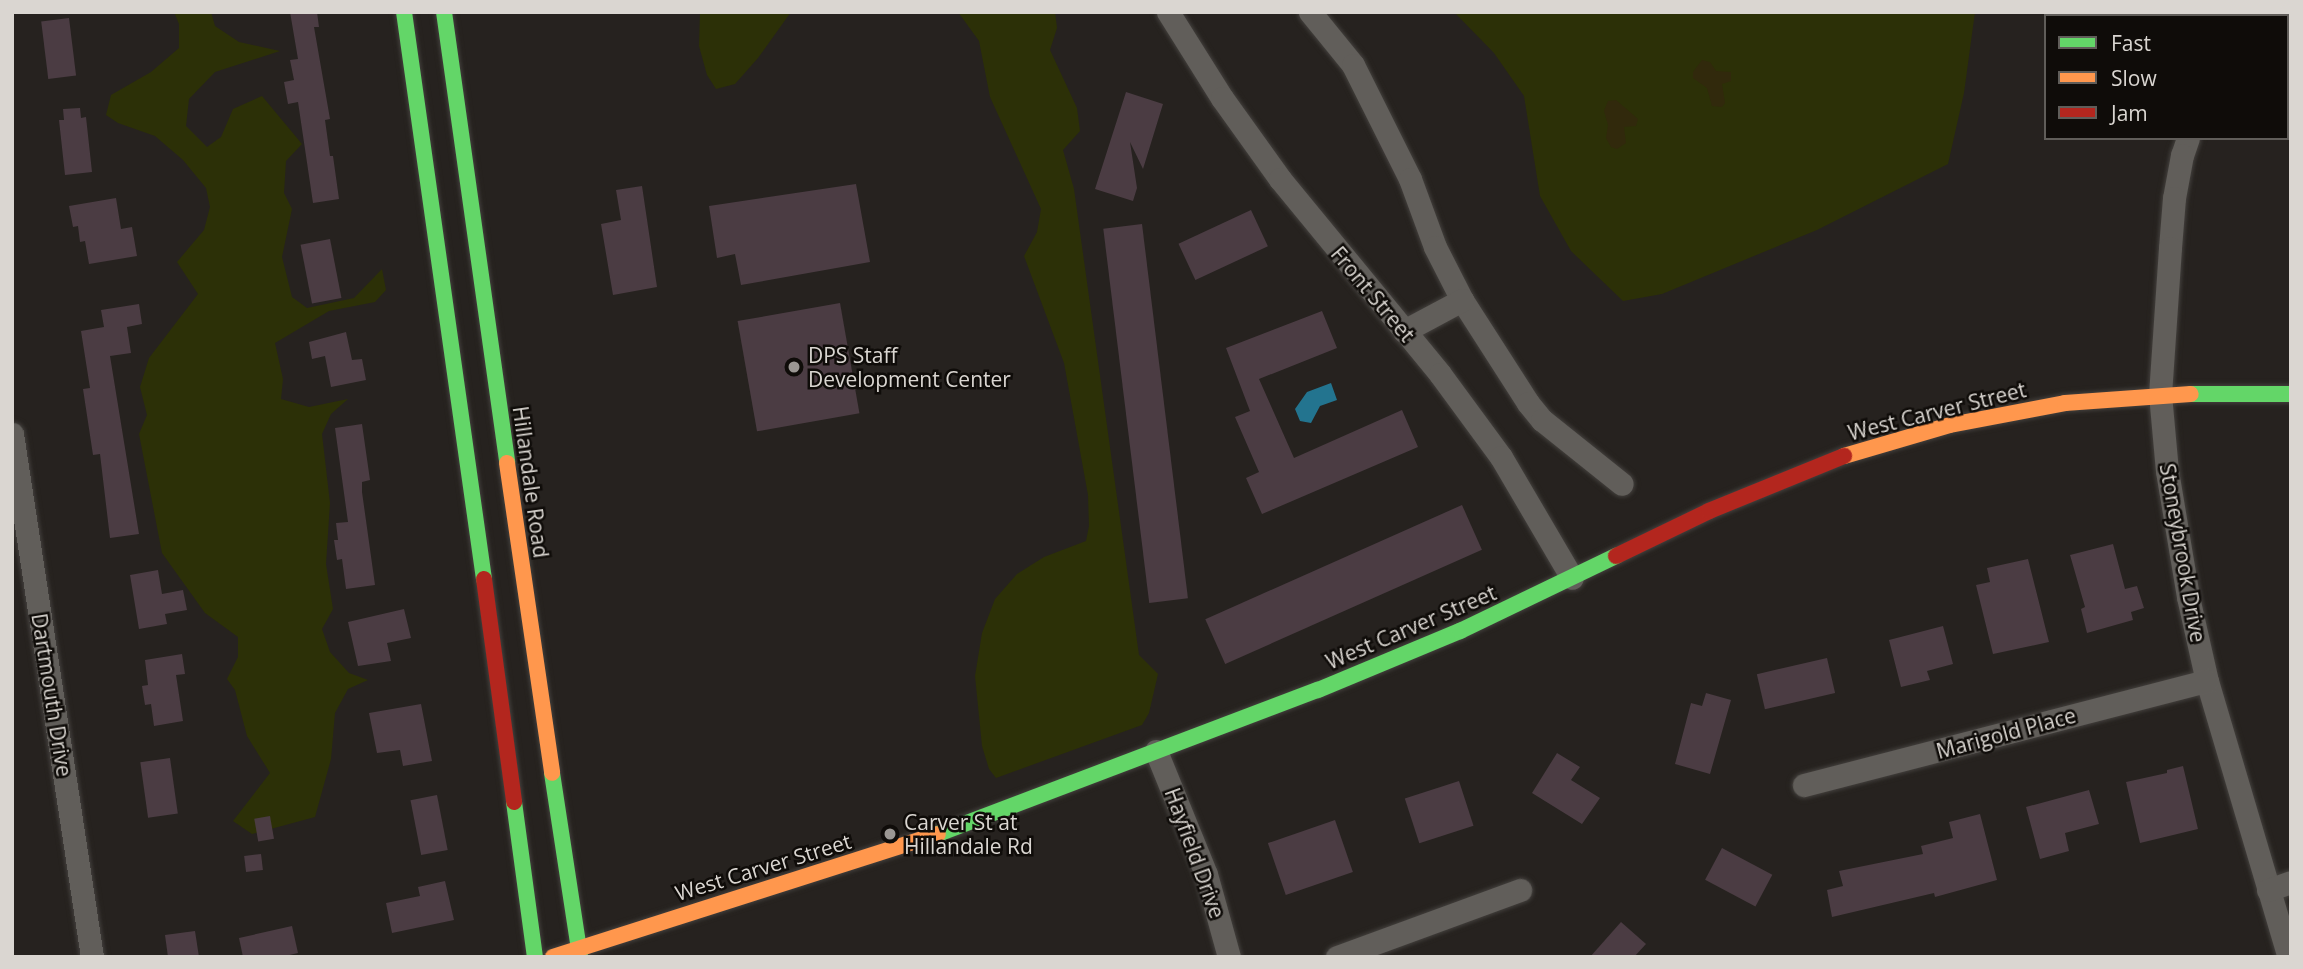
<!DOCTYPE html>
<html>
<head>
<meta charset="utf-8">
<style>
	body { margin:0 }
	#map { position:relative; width:2303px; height:969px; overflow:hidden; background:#26221f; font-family:"Open Sans",sans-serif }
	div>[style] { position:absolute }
	.green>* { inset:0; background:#2c3007 }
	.sand>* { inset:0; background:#31290c }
	.water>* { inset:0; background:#23748f }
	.building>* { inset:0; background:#4b3c43; transform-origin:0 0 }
	.roads { filter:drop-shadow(0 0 2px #43403d) drop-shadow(0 0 2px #43403d) }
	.street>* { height:23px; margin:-11.5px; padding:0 11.5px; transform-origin:11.5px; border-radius:11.5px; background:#615e5a }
	.fast>* { height:16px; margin:-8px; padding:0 8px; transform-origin:8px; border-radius:8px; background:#63d668 }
	.slow>* { height:16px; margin:-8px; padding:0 8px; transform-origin:8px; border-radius:8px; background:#ff974d }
	.jam>* { height:16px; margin:-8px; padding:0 8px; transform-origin:8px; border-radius:8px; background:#b3261e }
	.dots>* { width:19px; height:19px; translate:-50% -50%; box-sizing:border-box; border:4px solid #0f0c09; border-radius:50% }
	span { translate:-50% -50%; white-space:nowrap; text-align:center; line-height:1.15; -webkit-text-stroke:5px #0f0c09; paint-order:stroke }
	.street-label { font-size:21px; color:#dad6d1 }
	.poi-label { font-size:21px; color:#dad6d1 }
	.left { translate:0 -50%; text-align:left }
	.frame { position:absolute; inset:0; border:14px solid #dad6d1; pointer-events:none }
	.legend { position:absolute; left:2044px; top:14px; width:245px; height:126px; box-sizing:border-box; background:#0f0c09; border:2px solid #605d59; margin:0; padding:9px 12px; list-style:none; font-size:21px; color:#dad6d1 }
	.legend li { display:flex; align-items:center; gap:14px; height:35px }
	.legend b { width:35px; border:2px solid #605d59 }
</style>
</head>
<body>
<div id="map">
	<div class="green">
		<i style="clip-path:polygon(174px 12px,211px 12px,215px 26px,239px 42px,280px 51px,215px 72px,189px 99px,186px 126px,207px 147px,221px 137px,233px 109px,262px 96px,302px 144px,286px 161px,284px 193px,292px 209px,282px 257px,292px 297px,307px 308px,354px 298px,382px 269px,386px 290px,375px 302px,329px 311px,275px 343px,283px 379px,281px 399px,309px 407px,348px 399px,331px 414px,322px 434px,330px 503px,326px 564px,333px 609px,322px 629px,330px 652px,349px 673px,368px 680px,348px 689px,335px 713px,331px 759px,315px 817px,252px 834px,233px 821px,270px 773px,247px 736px,235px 690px,227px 679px,238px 657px,238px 637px,205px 613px,162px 553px,139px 434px,147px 415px,140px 387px,149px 358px,198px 294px,177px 262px,204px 230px,210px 207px,206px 188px,183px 160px,155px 136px,118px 123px,106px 115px,111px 95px,151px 72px,179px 48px,179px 24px)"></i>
		<i style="clip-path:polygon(700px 12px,791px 12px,758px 58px,735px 84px,716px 89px,707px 75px,699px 46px)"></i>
		<i style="clip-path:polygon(958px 12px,1055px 12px,1057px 28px,1050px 50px,1077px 108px,1080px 131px,1063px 150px,1074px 189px,1139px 655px,1158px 674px,1149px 713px,1142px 725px,996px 778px,989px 769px,982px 746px,975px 676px,982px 633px,995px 599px,1017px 574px,1044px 557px,1086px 541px,1089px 526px,1088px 495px,1064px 363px,1024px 256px,1037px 232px,1041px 209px,990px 97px,979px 41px)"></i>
		<i style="clip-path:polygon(1454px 12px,1975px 12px,1964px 93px,1948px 164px,1817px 230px,1662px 294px,1623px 301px,1571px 251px,1540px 196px,1524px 96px,1494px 53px)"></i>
	</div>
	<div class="sand">
		<i style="clip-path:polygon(1702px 60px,1710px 62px,1716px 71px,1731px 72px,1731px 81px,1722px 84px,1725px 103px,1722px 107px,1712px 106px,1707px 88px,1693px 78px,1693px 72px)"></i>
		<i style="clip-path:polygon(1616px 100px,1638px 119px,1636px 126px,1624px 127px,1626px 143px,1617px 149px,1611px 147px,1606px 138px,1608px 125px,1604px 111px,1608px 101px)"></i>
	</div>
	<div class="water">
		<i style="clip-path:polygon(1331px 383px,1337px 400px,1320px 406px,1311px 423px,1300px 421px,1295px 409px,1307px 392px)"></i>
	</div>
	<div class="building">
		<i style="clip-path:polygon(290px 12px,317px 12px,319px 27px,314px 27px,330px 119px,325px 120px,330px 156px,333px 156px,339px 199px,313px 203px,298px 102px,288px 104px,284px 82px,294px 80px,290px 60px,298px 59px)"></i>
		<i style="left:69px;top:18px;width:58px;height:28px;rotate:83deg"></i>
		<i style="clip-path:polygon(1126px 92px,1163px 104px,1143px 169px,1130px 142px,1137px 188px,1133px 201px,1095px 189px)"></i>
		<i style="clip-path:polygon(80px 108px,81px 118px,86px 117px,92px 172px,65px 175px,59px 120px,64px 120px,63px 109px)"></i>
		<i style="clip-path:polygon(856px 184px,870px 262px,741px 285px,735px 254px,717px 258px,709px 206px)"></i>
		<i style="clip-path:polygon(642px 186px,657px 287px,613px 295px,601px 224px,621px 220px,616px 190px)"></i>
		<i style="clip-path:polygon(116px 198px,121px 229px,132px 227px,137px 256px,89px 264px,85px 241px,80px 242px,78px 226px,73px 227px,69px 206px)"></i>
		<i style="left:1251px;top:210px;width:40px;height:80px;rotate:65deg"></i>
		<i style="left:1142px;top:224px;width:377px;height:39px;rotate:83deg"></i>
		<i style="left:330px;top:239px;width:60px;height:30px;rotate:79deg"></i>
		<i style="left:840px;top:303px;width:112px;height:104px;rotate:80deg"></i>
		<i style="clip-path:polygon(139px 304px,142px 324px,127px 327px,131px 353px,110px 356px,139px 534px,110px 538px,100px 454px,93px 455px,83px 389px,90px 388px,81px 331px,104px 327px,101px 310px)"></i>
		<i style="clip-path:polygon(1322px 311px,1337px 348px,1259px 379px,1294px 458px,1402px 410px,1418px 447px,1262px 514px,1246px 478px,1259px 472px,1235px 417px,1250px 411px,1226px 348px)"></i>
		<i style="clip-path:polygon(346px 332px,352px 360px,362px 359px,366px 380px,331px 387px,325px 356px,312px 359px,309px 342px)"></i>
		<i style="clip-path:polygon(362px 424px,370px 480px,362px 482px,362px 492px,375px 585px,346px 589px,342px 559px,337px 560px,334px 540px,338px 540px,336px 523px,348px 522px,335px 428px)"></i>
		<i style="left:1462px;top:505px;width:49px;height:281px;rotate:66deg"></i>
		<i style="clip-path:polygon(2113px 544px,2125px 589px,2137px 586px,2144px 608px,2131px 612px,2133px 620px,2087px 633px,2081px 609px,2085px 607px,2070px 555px)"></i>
		<i style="clip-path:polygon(2028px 559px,2049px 642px,1993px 654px,1976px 585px,1990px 582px,1987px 568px)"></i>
		<i style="clip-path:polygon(158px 570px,162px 594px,183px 590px,187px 610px,165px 614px,167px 624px,139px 629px,130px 575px)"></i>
		<i style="clip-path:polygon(404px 609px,411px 638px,387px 643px,391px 661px,358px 666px,348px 622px)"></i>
		<i style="clip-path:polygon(1943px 626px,1953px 664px,1927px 671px,1930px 680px,1901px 687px,1889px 640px)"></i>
		<i style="clip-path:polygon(182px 654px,185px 674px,176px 675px,183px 721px,154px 726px,151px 704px,145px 705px,142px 686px,148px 685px,145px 660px)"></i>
		<i style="left:1827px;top:658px;width:36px;height:72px;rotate:77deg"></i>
		<i style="clip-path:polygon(1706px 693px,1731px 700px,1710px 774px,1675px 764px,1691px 703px,1702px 706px)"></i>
		<i style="clip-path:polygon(421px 704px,432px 761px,403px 766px,400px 750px,377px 753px,369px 713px)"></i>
		<i style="clip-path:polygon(1557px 753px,1580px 767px,1571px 780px,1600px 798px,1582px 824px,1532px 793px)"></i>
		<i style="left:170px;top:758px;width:56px;height:30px;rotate:82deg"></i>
		<i style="clip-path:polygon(2183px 766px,2198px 829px,2140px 843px,2126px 782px,2167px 773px,2167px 770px)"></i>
		<i style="left:1459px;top:781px;width:47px;height:57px;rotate:72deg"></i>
		<i style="clip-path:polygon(2089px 790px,2099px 824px,2065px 833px,2069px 851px,2040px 859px,2026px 807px)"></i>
		<i style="left:437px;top:795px;width:56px;height:27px;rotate:79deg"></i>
		<i style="clip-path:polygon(1980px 814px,1997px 880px,1935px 897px,1934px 893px,1832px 917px,1827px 890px,1843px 886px,1839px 871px,1923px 854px,1921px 846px,1953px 838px,1949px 822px)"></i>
		<i style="left:270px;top:816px;width:23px;height:16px;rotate:80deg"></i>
		<i style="left:1335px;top:820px;width:55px;height:71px;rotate:71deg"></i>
		<i style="left:1722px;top:848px;width:57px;height:36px;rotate:28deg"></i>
		<i style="left:261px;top:854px;width:16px;height:17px;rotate:83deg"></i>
		<i style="clip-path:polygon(445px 881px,454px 920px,392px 933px,386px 903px,420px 896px,418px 887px)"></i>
		<i style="clip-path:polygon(1621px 922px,1646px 944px,1634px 957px,1590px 957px)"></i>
		<i style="clip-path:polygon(292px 926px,298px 953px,281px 957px,243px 957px,239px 938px)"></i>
		<i style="clip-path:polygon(195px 931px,199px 957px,168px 957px,165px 935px)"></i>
	</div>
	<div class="roads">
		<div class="street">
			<i style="left:1168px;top:12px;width:102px;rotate:57.9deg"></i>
			<i style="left:1222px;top:98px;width:100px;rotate:54.4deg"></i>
			<i style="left:1280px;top:179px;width:252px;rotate:50.6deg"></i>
			<i style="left:1440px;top:374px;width:103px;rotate:53.7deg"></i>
			<i style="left:1501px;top:457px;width:140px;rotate:59.6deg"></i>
			<i style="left:1310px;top:12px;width:68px;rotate:50.9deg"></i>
			<i style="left:1353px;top:65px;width:127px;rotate:63.4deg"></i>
			<i style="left:1410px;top:179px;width:72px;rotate:69.8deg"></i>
			<i style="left:1435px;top:247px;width:59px;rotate:63deg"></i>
			<i style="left:1462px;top:300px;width:122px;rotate:57.3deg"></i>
			<i style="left:1528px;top:403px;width:22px;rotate:51deg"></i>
			<i style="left:1542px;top:420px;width:102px;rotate:38.7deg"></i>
			<i style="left:2267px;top:16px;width:5px;rotate:-53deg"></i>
			<i style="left:2188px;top:138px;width:18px;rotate:109deg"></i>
			<i style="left:2182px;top:155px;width:44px;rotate:100.5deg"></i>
			<i style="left:2174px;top:198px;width:50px;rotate:94.6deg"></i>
			<i style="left:2170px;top:248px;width:146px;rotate:93.9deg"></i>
			<i style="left:2160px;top:394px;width:77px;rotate:84.8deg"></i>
			<i style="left:2167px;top:471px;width:128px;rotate:80.5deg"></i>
			<i style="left:2188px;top:597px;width:86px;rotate:77.3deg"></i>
			<i style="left:2207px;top:681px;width:288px;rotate:73.5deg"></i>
			<i style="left:1404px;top:331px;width:66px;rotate:-28.1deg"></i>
			<i style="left:12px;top:434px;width:529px;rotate:81.3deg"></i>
			<i style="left:1156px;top:751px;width:133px;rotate:67.9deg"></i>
			<i style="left:1206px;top:874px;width:86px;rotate:74.5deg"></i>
			<i style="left:1804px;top:785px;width:416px;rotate:-14.5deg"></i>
			<i style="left:2268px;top:890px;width:24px;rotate:-19deg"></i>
			<i style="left:1337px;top:957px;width:195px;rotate:-20.1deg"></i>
		</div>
		<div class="fast">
			<i style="left:404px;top:12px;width:573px;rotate:81.97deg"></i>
			<i style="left:444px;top:12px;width:455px;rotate:82deg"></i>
			<i style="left:2191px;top:394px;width:100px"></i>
			<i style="left:552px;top:773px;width:186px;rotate:81.3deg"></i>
			<i style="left:514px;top:802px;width:156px;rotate:82.3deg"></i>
			<i style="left:938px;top:834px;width:406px;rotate:-20.8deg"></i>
			<i style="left:1318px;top:690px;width:154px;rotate:-22.6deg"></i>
			<i style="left:1460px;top:631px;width:173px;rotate:-25.7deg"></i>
		</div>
		<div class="slow">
			<i style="left:1844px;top:456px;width:110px;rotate:-16.3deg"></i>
			<i style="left:1950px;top:425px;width:117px;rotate:-10.8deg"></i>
			<i style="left:2065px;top:403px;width:126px;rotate:-4.1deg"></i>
			<i style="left:507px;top:463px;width:313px;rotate:81.7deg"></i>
			<i style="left:553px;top:957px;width:404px;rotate:-17.7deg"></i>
		</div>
		<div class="jam">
			<i style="left:1616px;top:556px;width:103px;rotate:-25.8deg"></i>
			<i style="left:1709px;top:511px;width:146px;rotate:-22.2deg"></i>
			<i style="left:484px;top:579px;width:225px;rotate:82.3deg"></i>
		</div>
	</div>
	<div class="dots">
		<i style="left:794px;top:367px;background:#9b9793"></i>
		<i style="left:890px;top:834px;background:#9b9793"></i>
	</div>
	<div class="street-label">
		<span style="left:1373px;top:294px;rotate:50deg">Front Street</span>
		<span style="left:1937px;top:411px;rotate:-14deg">West Carver Street</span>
		<span style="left:531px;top:482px;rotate:82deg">Hillandale Road</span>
		<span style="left:2183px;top:553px;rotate:80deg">Stoneybrook Drive</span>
		<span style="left:1411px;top:627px;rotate:-23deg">West Carver Street</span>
		<span style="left:52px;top:695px;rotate:81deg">Dartmouth Drive</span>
		<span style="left:2006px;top:733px;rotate:-15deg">Marigold Place</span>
		<span style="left:1195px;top:853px;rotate:70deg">Hayfield Drive</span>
		<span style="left:763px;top:867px;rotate:-17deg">West Carver Street</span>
	</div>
	<div class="poi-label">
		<span class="left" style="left:808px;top:367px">DPS Staff<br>Development Center</span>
		<span class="left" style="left:904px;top:834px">Carver St at<br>Hillandale Rd</span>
	</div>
	<div class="frame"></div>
	<ul class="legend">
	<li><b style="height:9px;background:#63d668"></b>Fast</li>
	<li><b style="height:9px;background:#ff974d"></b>Slow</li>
	<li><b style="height:9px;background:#b3261e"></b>Jam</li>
	</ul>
</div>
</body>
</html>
